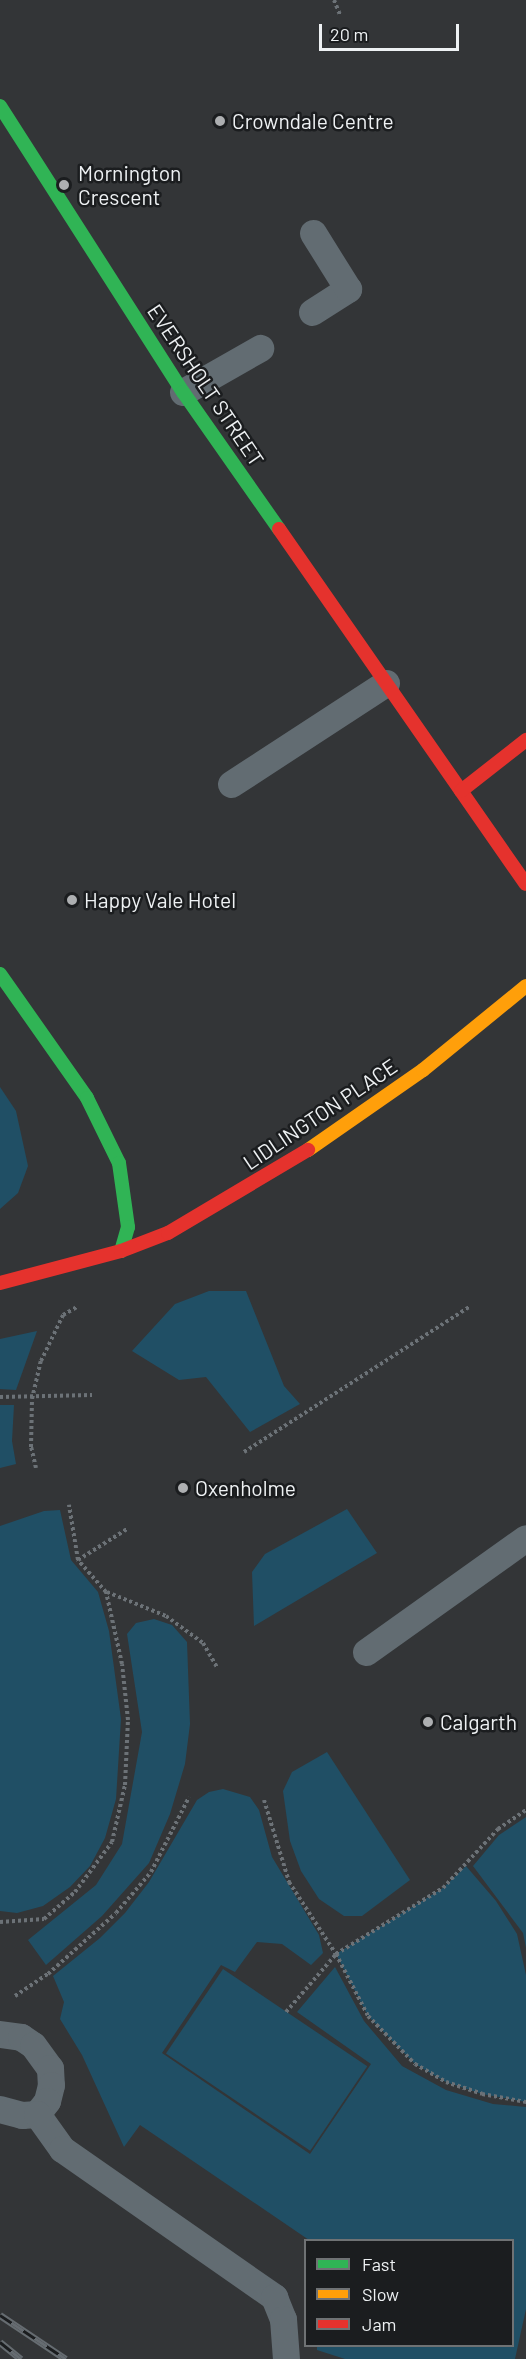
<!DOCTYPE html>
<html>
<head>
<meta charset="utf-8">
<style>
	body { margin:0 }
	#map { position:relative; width:526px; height:2359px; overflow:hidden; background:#333537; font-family:Barlow,sans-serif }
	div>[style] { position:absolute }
	.green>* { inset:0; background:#204f65; transform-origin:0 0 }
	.path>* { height:4px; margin-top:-2px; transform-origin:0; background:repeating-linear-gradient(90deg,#6c7277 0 3px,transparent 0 6px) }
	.lane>* { height:27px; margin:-13.5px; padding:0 13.5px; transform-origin:13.5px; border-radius:13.5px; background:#626c72 }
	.fast>* { height:14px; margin:-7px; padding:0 7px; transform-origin:7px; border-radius:7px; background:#30b455 }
	.slow>* { height:14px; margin:-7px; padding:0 7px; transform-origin:7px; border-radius:7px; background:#ff9f0a }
	.jam>* { height:14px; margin:-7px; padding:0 7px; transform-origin:7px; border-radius:7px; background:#e5322d }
	.rail>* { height:7px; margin-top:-3.5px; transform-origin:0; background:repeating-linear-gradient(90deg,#1b1d1f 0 14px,#666c71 0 28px); box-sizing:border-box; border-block:2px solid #666c71 }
	.dots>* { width:16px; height:16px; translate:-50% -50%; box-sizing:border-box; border:3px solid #1b1d1f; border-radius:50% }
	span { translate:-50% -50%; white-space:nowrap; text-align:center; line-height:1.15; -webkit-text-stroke:5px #1b1d1f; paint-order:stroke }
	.poi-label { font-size:21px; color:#eef1f3 }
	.left { translate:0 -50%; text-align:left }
	.street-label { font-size:21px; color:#eef1f3 }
	.legend { position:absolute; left:304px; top:2239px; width:210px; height:108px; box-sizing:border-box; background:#1b1d1f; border:2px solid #6f7274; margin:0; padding:8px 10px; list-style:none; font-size:18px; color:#eef1f3 }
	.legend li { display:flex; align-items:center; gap:12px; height:30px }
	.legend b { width:30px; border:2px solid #6f7274 }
	.scale { position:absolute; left:319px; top:24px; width:140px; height:27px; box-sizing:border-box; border:3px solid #eef1f3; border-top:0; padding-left:8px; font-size:18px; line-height:21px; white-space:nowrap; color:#eef1f3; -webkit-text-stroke:4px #1b1d1f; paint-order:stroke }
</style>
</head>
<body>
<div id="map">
	<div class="green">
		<i style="clip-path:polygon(0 1087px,16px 1111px,28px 1166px,18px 1193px,0 1209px)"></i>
		<i style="clip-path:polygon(209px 1291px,246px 1291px,284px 1386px,300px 1404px,250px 1432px,206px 1377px,179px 1380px,132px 1351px,175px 1304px)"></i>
		<i style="clip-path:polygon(37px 1331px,16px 1390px,0 1389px,0 1339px)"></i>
		<i style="clip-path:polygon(0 1405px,14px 1405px,12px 1441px,16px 1464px,0 1468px)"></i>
		<i style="clip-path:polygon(347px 1509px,377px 1553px,254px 1626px,252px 1572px,265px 1554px)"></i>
		<i style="clip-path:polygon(60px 1510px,71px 1560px,98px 1592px,109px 1631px,121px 1719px,116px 1799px,105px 1838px,90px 1866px,70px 1887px,43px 1906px,17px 1913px,0 1911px,0 1526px,44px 1511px)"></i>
		<i style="clip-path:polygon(154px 1619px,172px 1625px,187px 1642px,190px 1724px,185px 1764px,170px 1814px,149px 1863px,102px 1916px,46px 1965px,28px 1940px,96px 1885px,122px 1844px,142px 1732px,127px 1634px,136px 1623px)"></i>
		<i style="clip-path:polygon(327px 1752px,410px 1880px,362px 1916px,344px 1916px,319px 1899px,301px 1871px,290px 1841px,283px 1791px,292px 1772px)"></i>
		<i style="clip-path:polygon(223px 1789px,250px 1797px,259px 1810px,272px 1857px,319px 1935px,323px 1953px,311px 1965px,282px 1944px,257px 1942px,235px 1972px,221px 1965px,162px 2053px,310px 2154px,371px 2064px,297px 2012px,335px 1967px,364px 2021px,402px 2066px,446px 2090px,493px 2104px,526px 2107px,526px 2309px,515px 2359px,345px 2359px,317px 2350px,317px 2346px,512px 2346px,512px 2240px,309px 2240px,140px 2125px,124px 2147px,82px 2055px,60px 2019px,64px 2002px,53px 1976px,100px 1938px,125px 1913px,149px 1882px,197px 1800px,209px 1792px)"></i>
		<i style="clip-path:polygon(526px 1817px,526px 1948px,523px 1933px,473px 1866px,499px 1835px)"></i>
		<i style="clip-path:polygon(466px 1866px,496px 1901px,517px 1934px,526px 1975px,526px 2102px,482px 2094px,446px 2082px,415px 2064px,368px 2016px,336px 1954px,443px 1888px)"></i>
		<i style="left:223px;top:1969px;width:174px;height:102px;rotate:34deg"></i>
	</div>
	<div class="path">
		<i style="left:334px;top:0;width:16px;rotate:68deg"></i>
		<i style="left:0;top:1397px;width:92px;rotate:-1.2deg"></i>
		<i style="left:244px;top:1452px;width:268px;rotate:-32.8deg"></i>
		<i style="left:36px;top:1468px;width:22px;rotate:-103deg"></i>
		<i style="left:31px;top:1447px;width:48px;rotate:-88.8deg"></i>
		<i style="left:32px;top:1399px;width:39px;rotate:-77deg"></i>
		<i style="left:41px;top:1361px;width:51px;rotate:-64.4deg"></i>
		<i style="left:63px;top:1315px;width:16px;rotate:-30deg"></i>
		<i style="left:78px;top:1560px;width:58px;rotate:-32.3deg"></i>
		<i style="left:107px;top:1592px;width:64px;rotate:22.1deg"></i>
		<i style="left:166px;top:1616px;width:46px;rotate:36.1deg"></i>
		<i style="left:203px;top:1643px;width:28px;rotate:60deg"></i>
		<i style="left:264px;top:1800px;width:86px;rotate:73deg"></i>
		<i style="left:289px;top:1882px;width:86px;rotate:56.9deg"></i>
		<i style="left:336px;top:1954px;width:126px;rotate:-31.7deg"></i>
		<i style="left:443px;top:1888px;width:81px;rotate:-47deg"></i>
		<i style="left:498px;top:1829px;width:34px;rotate:-34deg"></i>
		<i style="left:0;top:1922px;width:44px;rotate:-3.9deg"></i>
		<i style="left:44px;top:1919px;width:41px;rotate:-41.1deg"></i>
		<i style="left:75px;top:1892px;width:62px;rotate:-53.5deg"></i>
		<i style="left:112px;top:1842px;width:58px;rotate:-77.2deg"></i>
		<i style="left:125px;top:1785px;width:65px;rotate:-87.4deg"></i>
		<i style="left:128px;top:1720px;width:56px;rotate:-96.1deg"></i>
		<i style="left:122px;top:1664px;width:74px;rotate:-102.5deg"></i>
		<i style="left:106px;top:1592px;width:43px;rotate:-131.2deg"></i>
		<i style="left:78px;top:1560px;width:56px;rotate:-99.3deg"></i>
		<i style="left:15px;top:1996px;width:40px;rotate:-34deg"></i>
		<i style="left:48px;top:1974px;width:91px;rotate:-41.9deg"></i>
		<i style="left:116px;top:1913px;width:54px;rotate:-49.5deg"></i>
		<i style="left:151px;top:1872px;width:84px;rotate:-63.1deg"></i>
		<i style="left:286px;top:2012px;width:77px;rotate:-49.2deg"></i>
		<i style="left:336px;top:1954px;width:70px;rotate:62.7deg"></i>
		<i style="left:368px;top:2016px;width:67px;rotate:45.6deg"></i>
		<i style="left:415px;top:2064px;width:36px;rotate:30deg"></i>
		<i style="left:446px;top:2082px;width:38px;rotate:18deg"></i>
		<i style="left:482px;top:2094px;width:45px;rotate:10.3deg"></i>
	</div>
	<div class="lane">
		<i style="left:312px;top:312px;width:43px;rotate:-32.6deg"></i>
		<i style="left:348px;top:289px;width:66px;rotate:-122deg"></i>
		<i style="left:183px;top:392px;width:89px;rotate:-29.7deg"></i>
		<i style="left:231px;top:784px;width:185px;rotate:-33.1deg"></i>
		<i style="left:366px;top:1652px;width:196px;rotate:-35.5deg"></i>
		<i style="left:0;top:2034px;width:21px;rotate:8deg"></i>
		<i style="left:21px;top:2037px;width:14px;rotate:34deg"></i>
		<i style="left:33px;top:2045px;width:29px;rotate:54deg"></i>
		<i style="left:50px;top:2068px;width:17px;rotate:87deg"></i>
		<i style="left:51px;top:2085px;width:16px;rotate:104deg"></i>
		<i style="left:47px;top:2101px;width:16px;rotate:128deg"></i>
		<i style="left:37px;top:2114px;width:15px;rotate:176deg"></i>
		<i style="left:22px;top:2115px;width:23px;rotate:-165deg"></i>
		<i style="left:37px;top:2114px;width:43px;rotate:54.5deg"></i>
		<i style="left:62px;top:2149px;width:259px;rotate:34.9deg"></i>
		<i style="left:274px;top:2297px;width:24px;rotate:68deg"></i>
		<i style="left:283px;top:2319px;width:40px;rotate:85.7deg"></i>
	</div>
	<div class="fast">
		<i style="left:0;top:106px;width:340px;rotate:57.4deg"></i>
		<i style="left:183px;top:392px;width:167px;rotate:55deg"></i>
		<i style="left:0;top:974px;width:151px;rotate:54.9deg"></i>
		<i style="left:87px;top:1098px;width:72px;rotate:63.8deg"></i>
		<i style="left:119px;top:1163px;width:65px;rotate:82deg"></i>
		<i style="left:128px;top:1227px;width:25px;rotate:106deg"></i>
	</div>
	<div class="slow">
		<i style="left:308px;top:1150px;width:140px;rotate:-34.8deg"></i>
		<i style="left:423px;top:1070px;width:133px;rotate:-39.2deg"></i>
	</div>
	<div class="jam">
		<i style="left:279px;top:529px;width:432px;rotate:55.2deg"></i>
		<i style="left:461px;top:791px;width:83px;rotate:-38.1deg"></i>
		<i style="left:0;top:1283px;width:125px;rotate:-14.8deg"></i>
		<i style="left:121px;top:1251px;width:50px;rotate:-21deg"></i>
		<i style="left:168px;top:1233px;width:163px;rotate:-30.7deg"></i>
	</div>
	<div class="rail">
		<i style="left:0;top:2315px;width:79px;rotate:33.7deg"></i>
		<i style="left:0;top:2342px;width:27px;rotate:39deg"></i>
	</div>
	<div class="dots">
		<i style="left:220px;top:121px;background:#adafb1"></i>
		<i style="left:64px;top:185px;background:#adafb1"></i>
		<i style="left:72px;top:900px;background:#adafb1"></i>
		<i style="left:183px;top:1488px;background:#adafb1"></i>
		<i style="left:428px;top:1722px;background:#adafb1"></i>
	</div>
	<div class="poi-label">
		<span class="left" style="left:232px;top:121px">Crowndale Centre</span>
		<span class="left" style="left:78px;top:185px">Mornington<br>Crescent</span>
		<span class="left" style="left:84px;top:900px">Happy Vale Hotel</span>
		<span class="left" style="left:195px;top:1488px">Oxenholme</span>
		<span class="left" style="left:440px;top:1722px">Calgarth</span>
	</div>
	<div class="street-label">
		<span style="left:206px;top:385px;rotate:56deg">EVERSHOLT STREET</span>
		<span style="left:320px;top:1114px;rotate:-34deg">LIDLINGTON PLACE</span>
	</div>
	<ul class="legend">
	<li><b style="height:8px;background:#30b455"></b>Fast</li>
	<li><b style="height:8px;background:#ff9f0a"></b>Slow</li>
	<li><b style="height:8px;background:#e5322d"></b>Jam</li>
	</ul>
	<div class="scale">20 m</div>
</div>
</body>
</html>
